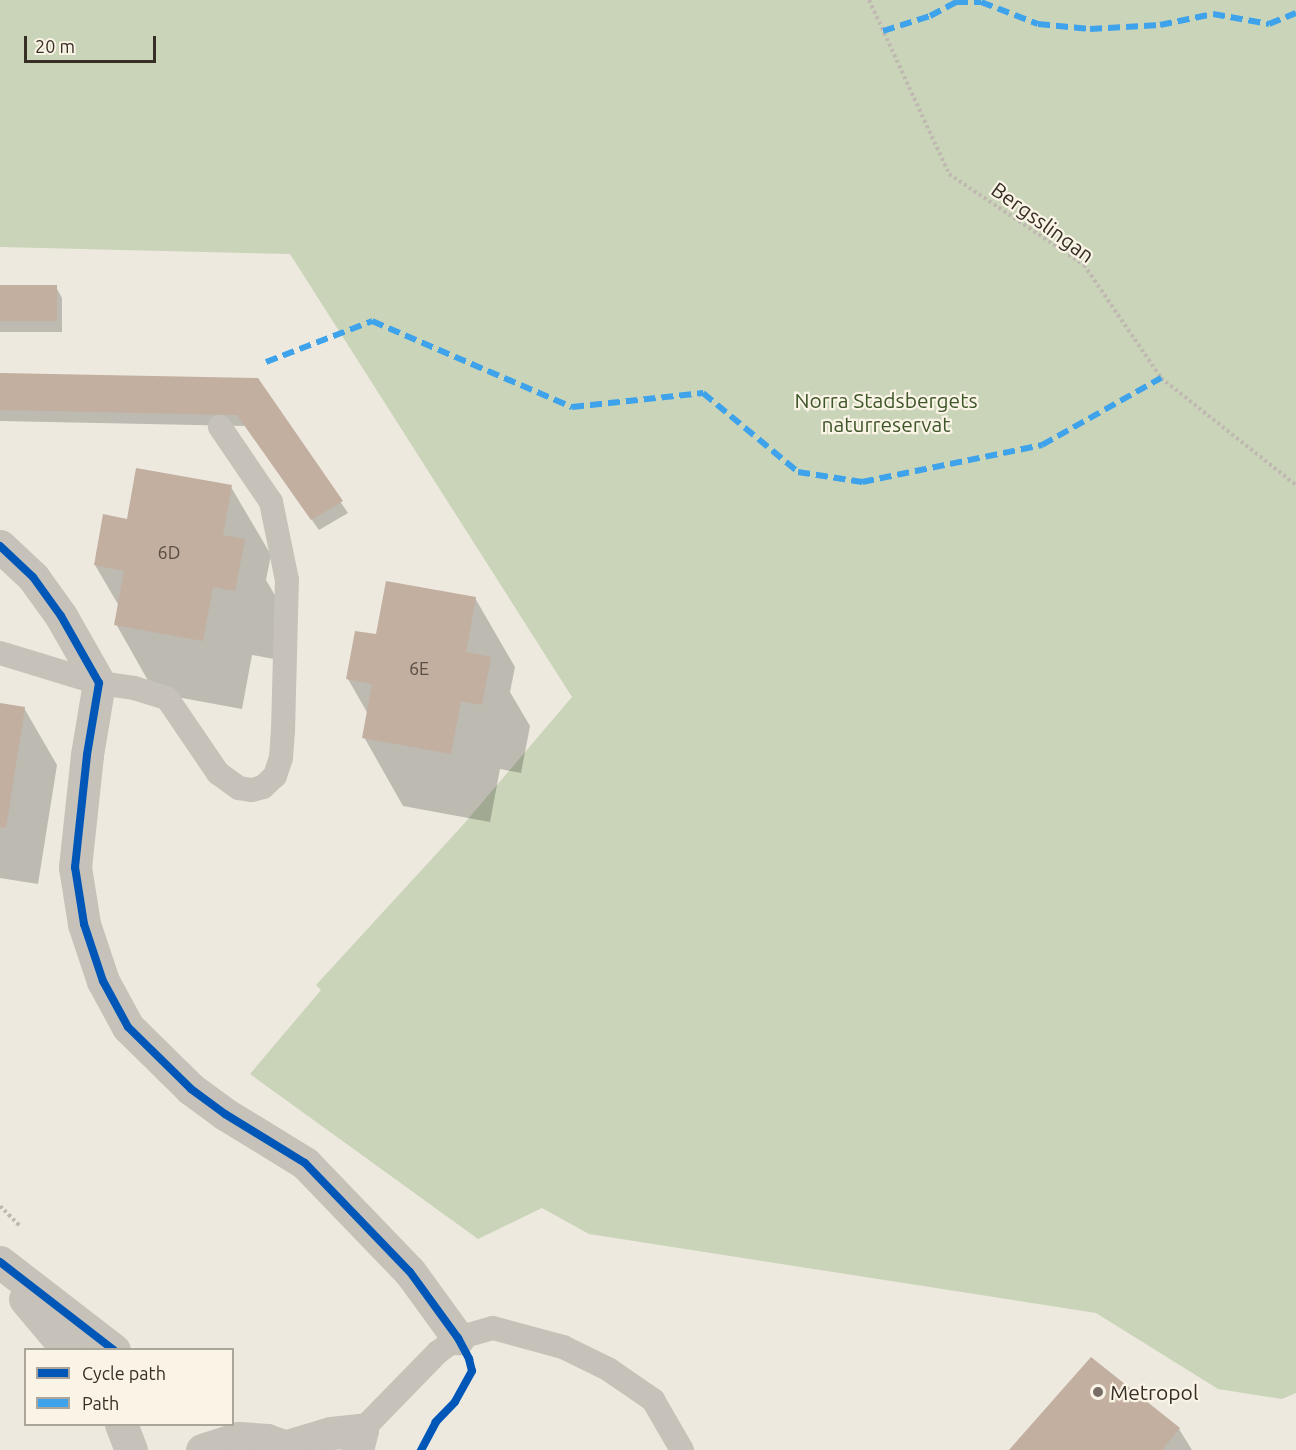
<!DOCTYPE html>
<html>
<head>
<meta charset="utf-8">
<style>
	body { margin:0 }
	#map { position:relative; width:1296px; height:1450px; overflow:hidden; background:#ede9df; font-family:Ubuntu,sans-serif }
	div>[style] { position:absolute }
	.green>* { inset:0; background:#cad4b8 }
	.shadow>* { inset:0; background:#0003 }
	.building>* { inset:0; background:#c2afa0; transform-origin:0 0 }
	.path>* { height:4px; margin-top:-2px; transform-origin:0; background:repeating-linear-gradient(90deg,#bfb9b1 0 3px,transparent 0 6px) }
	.service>* { height:24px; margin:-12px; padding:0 12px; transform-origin:12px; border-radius:12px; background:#c6c1b9 }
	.minor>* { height:33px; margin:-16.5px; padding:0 16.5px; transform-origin:16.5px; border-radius:16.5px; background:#c6c1b9 }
	.tertiary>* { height:33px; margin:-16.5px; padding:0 16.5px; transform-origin:16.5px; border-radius:16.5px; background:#c6c1b9 }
	.quiet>* { height:6px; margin-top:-3px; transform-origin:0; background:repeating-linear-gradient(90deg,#3fa3eb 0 12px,transparent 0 18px) }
	.cycleway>* { height:8px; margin:-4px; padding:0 4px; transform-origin:4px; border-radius:4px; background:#0057b8 }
	.dots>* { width:16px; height:16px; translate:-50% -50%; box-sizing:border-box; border:3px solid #faf4e6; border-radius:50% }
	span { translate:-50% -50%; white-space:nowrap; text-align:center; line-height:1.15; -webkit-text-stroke:4.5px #faf4e6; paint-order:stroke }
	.number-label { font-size:18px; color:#5a4e44 }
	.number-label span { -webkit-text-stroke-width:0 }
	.street-label { font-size:21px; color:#372e26 }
	.park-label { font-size:21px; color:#3e5629 }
	.poi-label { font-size:21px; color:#372e26 }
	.left { translate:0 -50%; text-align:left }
	.legend { position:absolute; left:24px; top:1348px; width:210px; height:78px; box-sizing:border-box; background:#faf4e6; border:2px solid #aca599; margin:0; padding:8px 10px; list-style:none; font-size:18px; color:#372e26 }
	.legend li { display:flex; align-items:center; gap:12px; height:30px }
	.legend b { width:30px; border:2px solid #aca599 }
	.scale { position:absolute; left:24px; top:36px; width:132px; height:27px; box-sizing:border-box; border:3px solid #372e26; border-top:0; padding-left:8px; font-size:18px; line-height:21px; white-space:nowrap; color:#372e26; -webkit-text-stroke:4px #faf4e6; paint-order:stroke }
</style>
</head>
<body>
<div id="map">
	<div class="green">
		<i style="clip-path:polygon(0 0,1296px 0,1296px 1393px,1282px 1399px,1218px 1389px,1096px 1313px,589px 1234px,542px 1208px,478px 1239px,250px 1074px,321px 990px,316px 985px,462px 826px,572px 697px,290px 254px,0 247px)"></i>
	</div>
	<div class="shadow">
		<i style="clip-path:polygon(0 286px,56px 287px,62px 298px,62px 332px,0 332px)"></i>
		<i style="clip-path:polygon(0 374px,257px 379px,348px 513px,319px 530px,245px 426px,0 421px)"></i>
		<i style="clip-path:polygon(231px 487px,271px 555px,266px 580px,283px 609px,274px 659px,252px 655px,242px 709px,155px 693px,116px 624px,119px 606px,95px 565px,128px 520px)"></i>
		<i style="clip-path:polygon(475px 598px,515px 667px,510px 692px,530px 726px,521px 773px,500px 769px,490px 822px,403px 806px,364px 737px,368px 714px,348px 679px,377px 636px)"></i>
		<i style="clip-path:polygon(0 704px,24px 708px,57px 765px,38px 884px,0 878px)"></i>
		<i style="clip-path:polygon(1091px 1359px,1179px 1429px,1192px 1450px,1011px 1450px)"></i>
	</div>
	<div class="building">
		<i style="left:0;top:285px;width:57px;height:36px"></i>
		<i style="clip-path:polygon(0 373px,258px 378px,343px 501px,311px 520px,237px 415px,0 410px)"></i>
		<i style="clip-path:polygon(136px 468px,232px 485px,223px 535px,245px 539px,235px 591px,213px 587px,203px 641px,114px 625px,124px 571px,94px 565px,103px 514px,127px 519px)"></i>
		<i style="clip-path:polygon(386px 581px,476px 597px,466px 652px,491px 657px,482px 705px,461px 701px,451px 754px,362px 738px,372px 684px,346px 679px,355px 631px,376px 634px)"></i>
		<i style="clip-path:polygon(0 703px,25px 707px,6px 828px,0 827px)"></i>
		<i style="clip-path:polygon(1091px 1357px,1180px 1428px,1162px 1450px,1009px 1450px)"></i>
	</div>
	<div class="path">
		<i style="left:869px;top:0;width:192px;rotate:65.3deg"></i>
		<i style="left:949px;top:174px;width:163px;rotate:34deg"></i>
		<i style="left:1084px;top:265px;width:137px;rotate:55.7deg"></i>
		<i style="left:1161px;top:378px;width:172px;rotate:38.4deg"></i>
		<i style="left:0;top:1206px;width:28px;rotate:45deg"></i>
	</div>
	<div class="service">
		<i style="left:0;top:653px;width:103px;rotate:16.9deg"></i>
		<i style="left:99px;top:683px;width:35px;rotate:8deg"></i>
		<i style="left:134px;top:688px;width:34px;rotate:17deg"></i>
		<i style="left:167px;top:698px;width:91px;rotate:55.8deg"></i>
		<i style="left:218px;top:773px;width:26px;rotate:36deg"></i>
		<i style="left:239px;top:788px;width:13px;rotate:9deg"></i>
		<i style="left:252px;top:790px;width:11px;rotate:-15deg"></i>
		<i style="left:263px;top:787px;width:16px;rotate:-43deg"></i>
		<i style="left:275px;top:776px;width:19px;rotate:-72deg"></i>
		<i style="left:281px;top:758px;width:27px;rotate:-86deg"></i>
		<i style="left:283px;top:731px;width:151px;rotate:-88.5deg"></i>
		<i style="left:287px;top:580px;width:80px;rotate:-101.6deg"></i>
		<i style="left:271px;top:502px;width:91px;rotate:-124.2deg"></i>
		<i style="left:362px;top:1430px;width:109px;rotate:-45.7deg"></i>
		<i style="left:438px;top:1352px;width:24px;rotate:-35deg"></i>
		<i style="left:458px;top:1338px;width:36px;rotate:-16deg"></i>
		<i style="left:493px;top:1328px;width:73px;rotate:15.2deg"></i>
		<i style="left:563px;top:1347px;width:50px;rotate:26.1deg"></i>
		<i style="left:608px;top:1369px;width:55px;rotate:34.6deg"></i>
		<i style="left:653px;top:1400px;width:58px;rotate:59.9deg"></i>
	</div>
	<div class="minor">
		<i style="left:0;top:546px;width:45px;rotate:43.2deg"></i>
		<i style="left:33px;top:577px;width:48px;rotate:54.3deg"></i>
		<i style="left:61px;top:616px;width:77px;rotate:60.4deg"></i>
		<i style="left:99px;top:683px;width:73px;rotate:99.5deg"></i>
		<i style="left:87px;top:755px;width:113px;rotate:96.1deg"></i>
		<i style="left:75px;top:867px;width:58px;rotate:81deg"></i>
		<i style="left:84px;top:924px;width:60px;rotate:71.6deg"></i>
		<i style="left:103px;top:981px;width:52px;rotate:61.5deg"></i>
		<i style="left:128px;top:1027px;width:88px;rotate:44.5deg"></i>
		<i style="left:191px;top:1089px;width:42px;rotate:36.3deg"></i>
		<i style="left:225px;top:1114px;width:94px;rotate:31.5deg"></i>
		<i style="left:305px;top:1163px;width:151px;rotate:46.1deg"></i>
		<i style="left:410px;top:1272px;width:82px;rotate:54deg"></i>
		<i style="left:287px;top:1446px;width:46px;rotate:-16.5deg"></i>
		<i style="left:331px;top:1433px;width:31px;rotate:-6deg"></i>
		<i style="left:362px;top:1430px;width:21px;rotate:104deg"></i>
	</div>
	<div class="tertiary">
		<i style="left:0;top:1262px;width:144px;rotate:37.7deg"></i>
		<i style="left:25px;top:1299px;width:67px;rotate:49.9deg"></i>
		<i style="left:121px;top:1424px;width:28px;rotate:69deg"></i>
		<i style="left:202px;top:1450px;width:39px;rotate:-18deg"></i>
		<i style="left:239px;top:1438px;width:28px;rotate:4deg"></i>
		<i style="left:267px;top:1440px;width:29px;rotate:20deg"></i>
	</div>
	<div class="quiet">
		<i style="left:883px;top:31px;width:49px;rotate:-17.7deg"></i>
		<i style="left:930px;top:16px;width:30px;rotate:-28deg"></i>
		<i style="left:956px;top:2px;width:25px"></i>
		<i style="left:981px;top:2px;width:61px;rotate:21.1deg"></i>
		<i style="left:1038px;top:24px;width:52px;rotate:5.5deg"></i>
		<i style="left:1090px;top:29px;width:70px;rotate:-3.3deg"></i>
		<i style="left:1160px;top:25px;width:54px;rotate:-11.7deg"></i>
		<i style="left:1213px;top:14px;width:57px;rotate:10.1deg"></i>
		<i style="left:1269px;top:24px;width:29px;rotate:-22deg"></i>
		<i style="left:266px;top:362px;width:114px;rotate:-21.1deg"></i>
		<i style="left:372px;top:321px;width:218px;rotate:23.3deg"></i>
		<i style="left:572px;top:407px;width:132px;rotate:-6.1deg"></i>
		<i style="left:703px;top:393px;width:124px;rotate:39.7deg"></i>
		<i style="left:798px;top:472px;width:65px;rotate:8.9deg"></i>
		<i style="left:862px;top:482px;width:184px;rotate:-11.6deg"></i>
		<i style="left:1042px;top:445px;width:137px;rotate:-29.4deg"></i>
	</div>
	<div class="cycleway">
		<i style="left:0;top:546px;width:45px;rotate:43.2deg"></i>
		<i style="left:33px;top:577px;width:48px;rotate:54.3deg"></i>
		<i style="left:61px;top:616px;width:77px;rotate:60.4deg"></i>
		<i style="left:99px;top:683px;width:73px;rotate:99.5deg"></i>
		<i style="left:87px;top:755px;width:113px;rotate:96.1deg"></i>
		<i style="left:75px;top:867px;width:58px;rotate:81deg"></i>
		<i style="left:84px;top:924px;width:60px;rotate:71.6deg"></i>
		<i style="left:103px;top:981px;width:52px;rotate:61.5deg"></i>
		<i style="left:128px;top:1027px;width:88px;rotate:44.5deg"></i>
		<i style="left:191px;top:1089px;width:42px;rotate:36.3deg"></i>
		<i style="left:225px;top:1114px;width:94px;rotate:31.5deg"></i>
		<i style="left:305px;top:1163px;width:151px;rotate:46.1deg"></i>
		<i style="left:410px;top:1272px;width:82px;rotate:54deg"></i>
		<i style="left:458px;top:1338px;width:24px;rotate:62deg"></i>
		<i style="left:469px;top:1359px;width:12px;rotate:76deg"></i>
		<i style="left:472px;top:1371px;width:35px;rotate:119deg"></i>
		<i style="left:455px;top:1402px;width:28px;rotate:134deg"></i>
		<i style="left:436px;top:1422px;width:32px;rotate:118deg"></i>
		<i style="left:0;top:1262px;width:144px;rotate:37.7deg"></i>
	</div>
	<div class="dots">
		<i style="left:1098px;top:1392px;background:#776f67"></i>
	</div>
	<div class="number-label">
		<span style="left:169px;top:552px">6D</span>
		<span style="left:419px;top:668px">6E</span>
	</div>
	<div class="street-label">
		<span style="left:1043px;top:222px;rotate:36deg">Bergsslingan</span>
	</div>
	<div class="park-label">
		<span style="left:886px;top:412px">Norra Stadsbergets<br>naturreservat</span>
	</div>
	<div class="poi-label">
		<span class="left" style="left:1110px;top:1392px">Metropol</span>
	</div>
	<ul class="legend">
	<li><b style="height:8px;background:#0057b8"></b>Cycle path</li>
	<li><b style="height:8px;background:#3fa3eb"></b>Path</li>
	</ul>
	<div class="scale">20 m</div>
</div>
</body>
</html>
